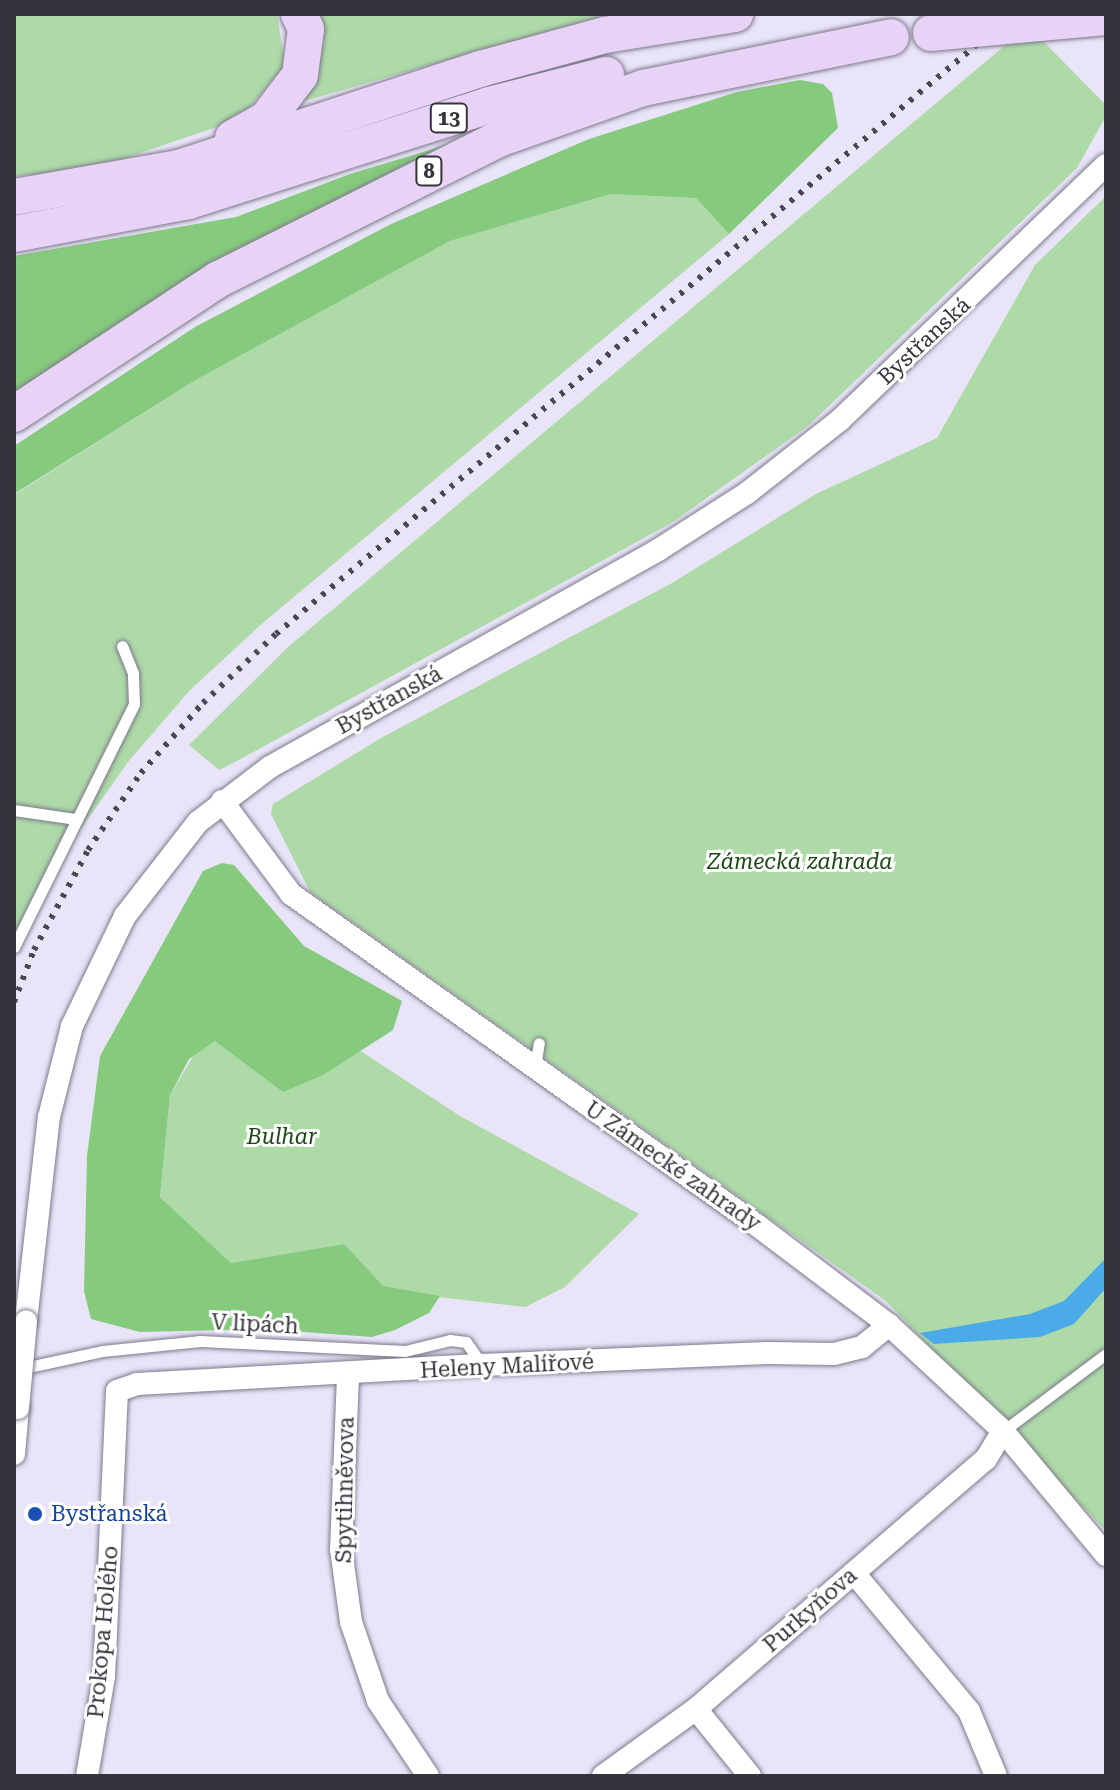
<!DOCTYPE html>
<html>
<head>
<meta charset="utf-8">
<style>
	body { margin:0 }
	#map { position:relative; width:1120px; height:1790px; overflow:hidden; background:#e9e4f8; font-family:"Roboto Serif",serif }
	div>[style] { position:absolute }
	.green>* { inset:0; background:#aedaa8 }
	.forest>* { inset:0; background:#86ca7d }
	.water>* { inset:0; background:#4babe8 }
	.roads { filter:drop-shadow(0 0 2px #7d798a) drop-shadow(0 0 2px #7d798a) }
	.service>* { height:11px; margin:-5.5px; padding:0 5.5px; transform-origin:5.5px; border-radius:5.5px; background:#fff }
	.minor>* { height:22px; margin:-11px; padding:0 11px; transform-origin:11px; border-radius:11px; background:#fff }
	.trunk>* { height:36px; margin:-18px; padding:0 18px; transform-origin:18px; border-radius:18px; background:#e8d2f6 }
	.rail>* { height:6px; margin-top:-3px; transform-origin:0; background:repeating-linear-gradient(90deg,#494750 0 4px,transparent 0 12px) }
	.bridges { filter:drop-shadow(0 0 2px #7d798a) drop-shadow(0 0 2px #7d798a) }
	.minor-bridge>* { height:22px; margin:-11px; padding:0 11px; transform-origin:11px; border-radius:11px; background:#fff }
	.trunk-bridge>* { height:36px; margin:-18px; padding:0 18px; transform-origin:18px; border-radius:18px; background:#e8d2f6 }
	.dots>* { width:22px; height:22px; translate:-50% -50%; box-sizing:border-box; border:4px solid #fff; border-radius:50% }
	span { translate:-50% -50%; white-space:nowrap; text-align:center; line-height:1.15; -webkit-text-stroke:6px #fff; paint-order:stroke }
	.shield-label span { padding:2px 6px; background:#fff; border:2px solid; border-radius:6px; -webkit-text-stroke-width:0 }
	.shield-label { font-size:20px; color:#35333b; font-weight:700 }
	.street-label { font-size:22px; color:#35333b }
	.park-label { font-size:22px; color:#1b4815; font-style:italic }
	.transit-label { font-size:22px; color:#164399 }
	.left { translate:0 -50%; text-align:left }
	.frame { position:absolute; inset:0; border:16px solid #35333b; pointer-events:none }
</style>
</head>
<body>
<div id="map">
	<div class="green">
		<i style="clip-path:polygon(14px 14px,277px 14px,285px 65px,240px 119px,88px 171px,14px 176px)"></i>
		<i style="clip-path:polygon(318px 14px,609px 14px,301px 102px,324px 41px)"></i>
		<i style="clip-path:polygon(1028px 26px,1106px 105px,1106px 116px,1077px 168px,808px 426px,673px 522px,237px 761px,219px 770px,189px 745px,288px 647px)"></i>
		<i style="clip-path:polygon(611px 194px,696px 198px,729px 234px,265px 621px,190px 690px,128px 762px,73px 840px,14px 952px,14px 495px,194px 381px,450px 241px)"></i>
		<i style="clip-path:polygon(1106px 196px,1106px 1531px,886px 1301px,310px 892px,271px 814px,273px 804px,381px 738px,672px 583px,816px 494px,937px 438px,1035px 265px)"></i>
		<i style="clip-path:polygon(228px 998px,353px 1046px,460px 1116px,639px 1214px,565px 1287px,525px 1307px,394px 1292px,370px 1278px,344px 1244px,231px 1263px,160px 1197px,170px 1095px)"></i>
	</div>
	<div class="forest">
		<i style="clip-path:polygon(800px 80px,823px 84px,832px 93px,838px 128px,729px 234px,696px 198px,611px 194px,450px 241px,194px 381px,14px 494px,14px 446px,195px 327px,391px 224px,589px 139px,737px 92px)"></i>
		<i style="clip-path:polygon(453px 143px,158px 299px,14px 394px,14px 256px,236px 217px,350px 174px)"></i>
		<i style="clip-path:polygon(222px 863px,234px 865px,304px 946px,402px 1001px,393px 1030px,323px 1075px,283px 1092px,215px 1041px,189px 1059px,170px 1095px,160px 1197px,231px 1263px,344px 1244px,383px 1286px,440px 1296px,429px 1313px,395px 1330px,372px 1337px,263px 1329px,140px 1332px,91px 1319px,84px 1291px,87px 1156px,100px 1056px,203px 871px)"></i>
	</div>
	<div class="water">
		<i style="clip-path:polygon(1106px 1258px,1106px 1288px,1074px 1324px,1040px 1337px,934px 1344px,920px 1333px,1030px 1314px,1064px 1301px)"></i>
	</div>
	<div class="roads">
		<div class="service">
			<i style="left:14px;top:810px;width:63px;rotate:8.3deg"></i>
			<i style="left:14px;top:947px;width:271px;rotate:-63.7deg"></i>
			<i style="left:134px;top:704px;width:31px;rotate:-92deg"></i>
			<i style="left:133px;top:673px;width:29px;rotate:-112deg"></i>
			<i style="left:535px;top:1067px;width:24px;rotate:-81deg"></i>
			<i style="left:19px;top:1369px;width:85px;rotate:-12.2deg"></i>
			<i style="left:102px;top:1351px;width:99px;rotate:-5.8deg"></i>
			<i style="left:200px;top:1341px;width:205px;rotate:2.8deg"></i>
			<i style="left:405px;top:1351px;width:46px;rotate:-13.7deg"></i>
			<i style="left:450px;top:1340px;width:16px;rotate:7deg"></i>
			<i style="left:466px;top:1342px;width:28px;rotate:55deg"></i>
			<i style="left:1003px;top:1431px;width:129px;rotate:-36.8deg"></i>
		</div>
		<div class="minor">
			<i style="left:222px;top:801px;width:116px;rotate:53.4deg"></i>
			<i style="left:291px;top:894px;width:573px;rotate:35.41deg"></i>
			<i style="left:758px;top:1226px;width:164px;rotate:37.1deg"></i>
			<i style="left:889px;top:1325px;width:156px;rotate:42.9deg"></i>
			<i style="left:1003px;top:1431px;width:161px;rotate:50.3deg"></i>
			<i style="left:26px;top:1321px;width:205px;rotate:-83.6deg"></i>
			<i style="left:49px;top:1117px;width:94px;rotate:-75.8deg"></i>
			<i style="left:72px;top:1026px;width:122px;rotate:-64.3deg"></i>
			<i style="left:125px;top:916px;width:119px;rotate:-52.2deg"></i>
			<i style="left:198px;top:822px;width:91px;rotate:-37.4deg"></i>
			<i style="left:270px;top:767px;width:445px;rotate:-29.2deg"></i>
			<i style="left:658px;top:550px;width:106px;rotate:-32.6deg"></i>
			<i style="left:747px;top:493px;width:118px;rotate:-38.1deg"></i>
			<i style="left:840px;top:420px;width:368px;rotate:-43.8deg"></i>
			<i style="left:348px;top:1376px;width:173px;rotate:92.3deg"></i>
			<i style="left:341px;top:1549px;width:74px;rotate:82.2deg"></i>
			<i style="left:351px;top:1622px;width:83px;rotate:71.1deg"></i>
			<i style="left:378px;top:1701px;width:90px;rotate:56.3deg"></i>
			<i style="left:14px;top:1454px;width:46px;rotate:-85deg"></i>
			<i style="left:854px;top:1573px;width:180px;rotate:50.2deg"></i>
			<i style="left:969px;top:1711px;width:70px;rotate:67.4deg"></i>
			<i style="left:696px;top:1709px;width:86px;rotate:51.1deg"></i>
			<i style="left:87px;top:1776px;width:100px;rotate:-80.3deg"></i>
			<i style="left:104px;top:1677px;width:286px;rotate:-87.4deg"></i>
			<i style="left:117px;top:1391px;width:21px;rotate:-19deg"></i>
			<i style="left:137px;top:1384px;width:346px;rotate:-3.2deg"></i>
			<i style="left:482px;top:1365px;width:285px;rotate:-2.4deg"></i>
			<i style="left:767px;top:1353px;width:67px;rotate:0.9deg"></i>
			<i style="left:834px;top:1354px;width:29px;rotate:-14deg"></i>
			<i style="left:862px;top:1347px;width:35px;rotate:-39deg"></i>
			<i style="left:603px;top:1776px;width:115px;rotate:-35.8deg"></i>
			<i style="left:696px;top:1709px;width:383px;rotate:-40.8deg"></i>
			<i style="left:986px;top:1459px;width:33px;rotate:-59deg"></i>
		</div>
		<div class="trunk">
			<i style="left:233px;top:138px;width:38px;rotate:-29deg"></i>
			<i style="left:266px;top:120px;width:56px;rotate:-52.9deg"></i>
			<i style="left:300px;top:75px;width:46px;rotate:-82.6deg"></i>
			<i style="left:306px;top:29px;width:17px;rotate:-115deg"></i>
			<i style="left:14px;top:197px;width:168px;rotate:-10deg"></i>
			<i style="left:179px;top:168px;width:317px;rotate:-18.2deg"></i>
			<i style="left:480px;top:69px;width:130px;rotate:-15.2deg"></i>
			<i style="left:605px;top:35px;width:132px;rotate:-9.2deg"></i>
			<i style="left:14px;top:234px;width:178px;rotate:-10.7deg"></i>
			<i style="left:189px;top:201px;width:315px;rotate:-17.7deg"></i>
			<i style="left:489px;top:105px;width:121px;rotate:-14.4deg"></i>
			<i style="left:14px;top:414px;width:245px;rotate:-33.4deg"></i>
			<i style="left:219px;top:279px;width:315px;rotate:-26.6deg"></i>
			<i style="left:501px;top:138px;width:151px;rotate:-19.4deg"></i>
			<i style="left:643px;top:88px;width:253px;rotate:-11.6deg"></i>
		</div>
	</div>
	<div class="rail">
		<i style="left:14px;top:1002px;width:56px;rotate:-69deg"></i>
		<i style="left:34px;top:950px;width:114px;rotate:-61.6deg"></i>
		<i style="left:88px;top:850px;width:93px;rotate:-55.5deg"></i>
		<i style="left:141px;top:773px;width:94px;rotate:-48.5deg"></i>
		<i style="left:203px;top:703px;width:100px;rotate:-43.4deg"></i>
		<i style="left:276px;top:634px;width:963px;rotate:-40.07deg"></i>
	</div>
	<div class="bridges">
		<div class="minor-bridge">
			<i style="left:18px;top:1408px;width:87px;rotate:-84.7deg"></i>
		</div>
		<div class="trunk-bridge">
			<i style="left:931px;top:33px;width:176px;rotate:-5.2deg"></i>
		</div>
	</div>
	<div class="dots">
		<i style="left:35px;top:1514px;background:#1a4fb4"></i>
	</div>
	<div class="shield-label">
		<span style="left:449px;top:118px">13</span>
		<span style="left:429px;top:171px">8</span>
	</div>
	<div class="street-label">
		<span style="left:924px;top:341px;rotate:-43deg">Bystřanská</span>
		<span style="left:389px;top:700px;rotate:-29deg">Bystřanská</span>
		<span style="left:673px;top:1166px;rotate:35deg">U Zámecké zahrady</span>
		<span style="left:255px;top:1324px;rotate:3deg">V lipách</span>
		<span style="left:507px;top:1366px;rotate:-3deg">Heleny Malířové</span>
		<span style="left:345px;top:1490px;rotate:-89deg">Spytihněvova</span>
		<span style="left:810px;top:1610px;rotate:-41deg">Purkyňova</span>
		<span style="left:103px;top:1632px;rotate:-85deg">Prokopa Holého</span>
	</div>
	<div class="park-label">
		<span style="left:800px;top:862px">Zámecká zahrada</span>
		<span style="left:282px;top:1137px">Bulhar</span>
	</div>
	<div class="transit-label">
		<span class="left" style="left:51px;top:1514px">Bystřanská</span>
	</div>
	<div class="frame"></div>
</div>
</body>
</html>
